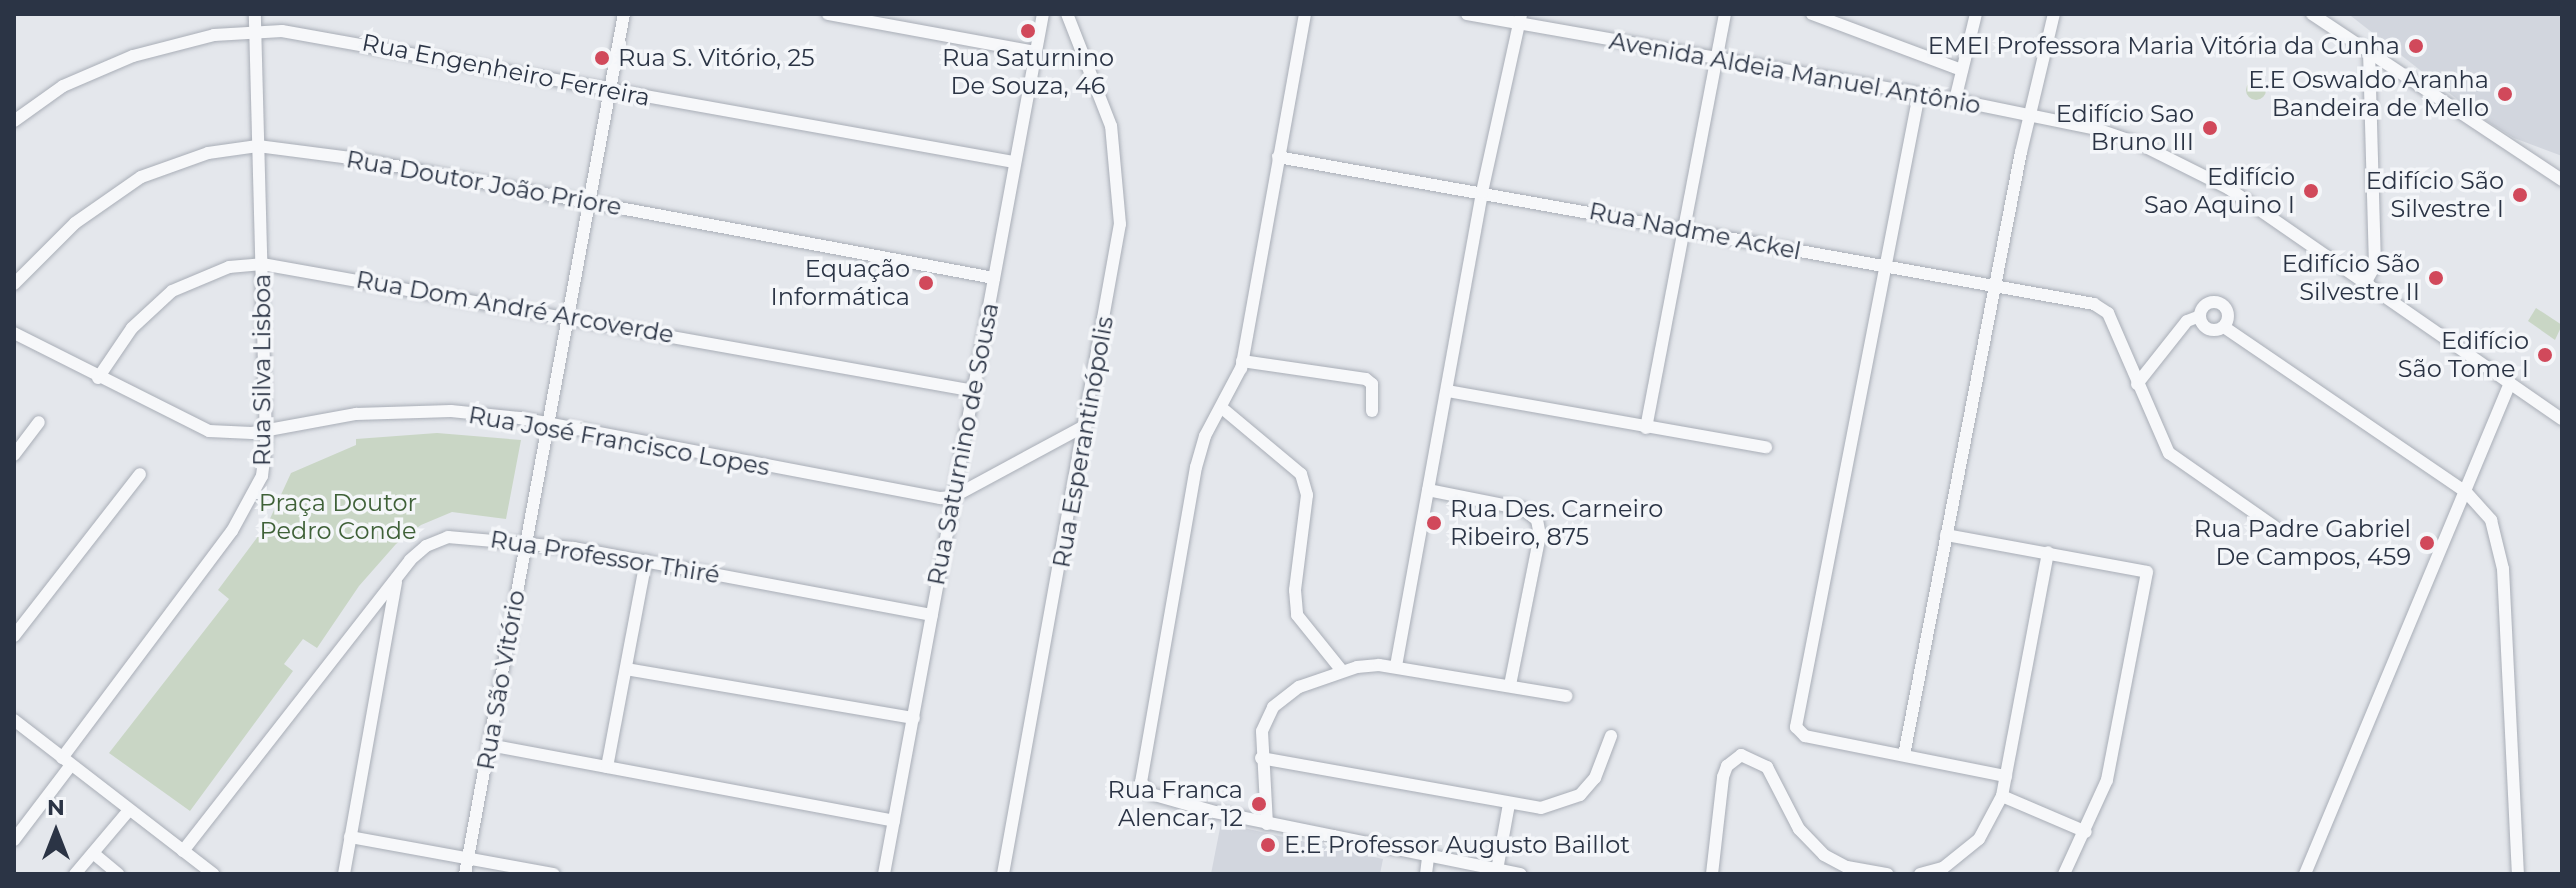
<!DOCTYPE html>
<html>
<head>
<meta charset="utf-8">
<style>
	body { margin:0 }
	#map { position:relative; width:2576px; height:888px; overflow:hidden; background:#e4e7ec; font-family:Montserrat,sans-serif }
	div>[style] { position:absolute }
	.built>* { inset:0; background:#d2d6de }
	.green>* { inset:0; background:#c9d6c5 }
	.round { border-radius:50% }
	.roads { filter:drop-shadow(0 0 2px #a9aeb7) drop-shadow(0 0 2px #a9aeb7) }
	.minor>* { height:12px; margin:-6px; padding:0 6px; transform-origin:6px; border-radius:6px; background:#f7f8fa }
	.minor>.ring { margin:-6px; padding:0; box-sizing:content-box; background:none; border:12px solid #f7f8fa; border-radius:50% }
	.dots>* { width:22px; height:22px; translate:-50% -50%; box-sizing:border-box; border:4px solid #f4f6f9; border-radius:50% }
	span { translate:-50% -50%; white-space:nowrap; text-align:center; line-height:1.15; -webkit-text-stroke:7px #f4f6f9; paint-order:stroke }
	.poi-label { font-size:24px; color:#2b3445 }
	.right { translate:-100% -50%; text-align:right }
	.left { translate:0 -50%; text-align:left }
	.street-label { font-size:24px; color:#2b3445 }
	.park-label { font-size:24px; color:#3f6138 }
	.frame { position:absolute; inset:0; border:16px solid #2b3445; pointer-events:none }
	.north { position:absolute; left:16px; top:792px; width:80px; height:80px; -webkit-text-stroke:6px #f4f6f9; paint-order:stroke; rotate:0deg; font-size:22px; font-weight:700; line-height:32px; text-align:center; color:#2b3445 }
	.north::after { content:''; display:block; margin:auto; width:28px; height:36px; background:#2b3445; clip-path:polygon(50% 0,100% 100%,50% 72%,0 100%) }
</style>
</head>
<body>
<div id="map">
	<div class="built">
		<i style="clip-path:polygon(2562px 14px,2562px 156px,2514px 138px,2480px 117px,2351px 16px)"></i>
		<i style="clip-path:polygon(1221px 823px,1383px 859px,1380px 874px,1211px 874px)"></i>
	</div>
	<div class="green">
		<i class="round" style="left:2246px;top:80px;width:20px;height:20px"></i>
		<i style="clip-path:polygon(2536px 308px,2562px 325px,2555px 340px,2528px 321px)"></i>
		<i style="clip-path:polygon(437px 433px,521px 440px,506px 519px,452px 512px,421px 525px,396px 544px,359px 586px,317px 648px,303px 639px,284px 664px,293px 671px,190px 811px,109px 753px,229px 599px,218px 590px,268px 523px,291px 473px,356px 445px,356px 439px)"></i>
	</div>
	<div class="roads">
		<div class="minor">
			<i style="left:828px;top:14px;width:210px;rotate:10.4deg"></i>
			<i style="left:1305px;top:14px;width:360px;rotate:100.2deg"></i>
			<i style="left:1241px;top:368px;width:77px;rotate:117.9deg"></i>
			<i style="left:1205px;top:436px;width:32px;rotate:106deg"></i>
			<i style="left:1196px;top:467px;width:320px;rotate:99.9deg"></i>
			<i style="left:1141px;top:782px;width:16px;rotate:50deg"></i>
			<i style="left:1151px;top:794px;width:66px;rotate:15.7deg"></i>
			<i style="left:1215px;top:812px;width:312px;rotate:11.5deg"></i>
			<i style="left:1467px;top:14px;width:496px;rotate:10deg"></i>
			<i style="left:1955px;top:100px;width:144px;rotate:11.6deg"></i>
			<i style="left:2096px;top:129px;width:46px;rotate:18.8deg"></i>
			<i style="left:2140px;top:144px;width:98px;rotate:26.6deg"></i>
			<i style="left:2228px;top:188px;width:406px;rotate:34.7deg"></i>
			<i style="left:1812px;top:14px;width:160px;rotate:20.5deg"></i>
			<i style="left:2312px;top:14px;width:300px;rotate:33.6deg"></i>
			<i style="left:1919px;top:94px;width:645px;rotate:101deg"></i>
			<i style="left:1796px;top:727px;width:13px;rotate:45deg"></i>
			<i style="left:1805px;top:736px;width:205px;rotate:11.3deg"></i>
			<i style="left:1955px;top:100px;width:89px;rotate:-76.3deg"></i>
			<i style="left:14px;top:121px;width:60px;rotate:-35.5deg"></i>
			<i style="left:63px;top:86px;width:76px;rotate:-23.2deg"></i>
			<i style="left:133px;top:56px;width:84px;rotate:-14.5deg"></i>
			<i style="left:214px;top:35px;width:68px;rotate:-3.4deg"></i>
			<i style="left:282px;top:31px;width:744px;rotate:10.15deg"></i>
			<i style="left:1278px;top:157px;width:829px;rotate:10.21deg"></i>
			<i style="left:2094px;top:304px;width:17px;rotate:33deg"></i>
			<i style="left:2108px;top:313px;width:153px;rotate:66.5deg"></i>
			<i style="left:2169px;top:453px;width:129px;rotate:34.9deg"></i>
			<i style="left:2365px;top:283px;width:20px;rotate:-60deg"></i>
			<i style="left:2375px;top:266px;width:215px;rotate:-91.6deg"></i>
			<i style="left:14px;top:284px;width:86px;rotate:-45deg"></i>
			<i style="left:75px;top:223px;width:80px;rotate:-34.9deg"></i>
			<i style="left:141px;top:177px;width:71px;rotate:-19.7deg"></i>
			<i style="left:208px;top:153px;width:50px;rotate:-8deg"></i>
			<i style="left:258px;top:146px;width:101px;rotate:7.4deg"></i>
			<i style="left:358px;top:159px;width:647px;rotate:10.6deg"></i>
			<i class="ring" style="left:2200px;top:302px;width:16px;height:16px"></i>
			<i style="left:2224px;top:327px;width:293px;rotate:34.3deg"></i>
			<i style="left:2466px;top:492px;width:38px;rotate:48deg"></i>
			<i style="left:2491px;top:520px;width:50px;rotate:76.2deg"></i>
			<i style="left:2503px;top:569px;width:305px;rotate:87.2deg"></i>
			<i style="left:14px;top:333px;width:218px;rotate:26.7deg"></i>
			<i style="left:209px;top:431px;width:43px;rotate:2.7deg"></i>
			<i style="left:252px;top:433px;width:106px;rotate:-10.4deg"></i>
			<i style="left:356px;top:414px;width:95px;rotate:-1.8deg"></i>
			<i style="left:451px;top:411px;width:69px;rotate:5.8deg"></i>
			<i style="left:520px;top:418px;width:428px;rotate:10.8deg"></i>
			<i style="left:940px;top:498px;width:13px;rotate:-4deg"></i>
			<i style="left:953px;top:497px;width:151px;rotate:-28.4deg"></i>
			<i style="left:1242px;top:361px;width:125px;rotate:8.3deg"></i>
			<i style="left:1366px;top:379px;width:8px;rotate:40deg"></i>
			<i style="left:1372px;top:384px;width:27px;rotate:90deg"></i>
			<i style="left:98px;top:378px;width:60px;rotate:-55.8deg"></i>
			<i style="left:132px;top:328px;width:54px;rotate:-42.8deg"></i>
			<i style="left:172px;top:291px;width:62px;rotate:-22.8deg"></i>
			<i style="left:229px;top:267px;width:33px;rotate:-5deg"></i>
			<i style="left:262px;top:264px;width:723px;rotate:10.11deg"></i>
			<i style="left:2137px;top:384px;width:80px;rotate:-51.6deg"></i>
			<i style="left:2187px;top:321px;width:14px;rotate:-21deg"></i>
			<i style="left:1447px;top:391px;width:324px;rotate:10deg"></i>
			<i style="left:1222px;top:408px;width:103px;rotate:39.9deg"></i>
			<i style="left:1301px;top:474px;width:22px;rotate:74deg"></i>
			<i style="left:1307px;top:495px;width:96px;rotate:97.2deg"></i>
			<i style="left:1295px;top:590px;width:25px;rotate:85deg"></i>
			<i style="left:1297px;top:615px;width:72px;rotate:51.2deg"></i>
			<i style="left:1646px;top:428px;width:421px;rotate:-79.2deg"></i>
			<i style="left:14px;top:455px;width:41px;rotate:-52.9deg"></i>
			<i style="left:1428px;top:490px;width:97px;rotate:11.3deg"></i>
			<i style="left:1523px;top:509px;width:18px;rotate:38deg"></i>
			<i style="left:1537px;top:520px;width:15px;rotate:79deg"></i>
			<i style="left:1540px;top:535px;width:153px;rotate:101.3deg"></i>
			<i style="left:1946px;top:535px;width:204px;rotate:10.4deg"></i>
			<i style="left:2147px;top:572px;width:212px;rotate:100.9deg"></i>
			<i style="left:2107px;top:780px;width:103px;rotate:114.6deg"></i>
			<i style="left:14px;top:636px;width:205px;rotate:-52.1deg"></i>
			<i style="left:1396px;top:666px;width:482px;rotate:-79.7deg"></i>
			<i style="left:1482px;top:192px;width:182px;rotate:-77.6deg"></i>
			<i style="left:626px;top:669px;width:292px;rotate:9.7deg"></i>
			<i style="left:14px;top:720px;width:252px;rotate:37.7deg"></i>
			<i style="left:489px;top:745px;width:412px;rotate:10.6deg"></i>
			<i style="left:1904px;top:755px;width:614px;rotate:-79.02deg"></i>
			<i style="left:2021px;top:152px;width:142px;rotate:-76.6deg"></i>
			<i style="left:62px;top:758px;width:284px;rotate:-53.2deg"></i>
			<i style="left:232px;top:531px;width:63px;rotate:-61.4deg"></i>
			<i style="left:262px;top:476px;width:34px;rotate:-83deg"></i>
			<i style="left:266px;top:442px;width:428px;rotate:-91.5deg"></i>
			<i style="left:1261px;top:758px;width:284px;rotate:10.1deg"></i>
			<i style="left:1541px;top:808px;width:41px;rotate:-18.4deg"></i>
			<i style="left:1580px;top:795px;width:23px;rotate:-49deg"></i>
			<i style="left:1595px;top:778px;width:45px;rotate:-69.1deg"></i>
			<i style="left:607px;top:767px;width:210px;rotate:-79.3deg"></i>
			<i style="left:2002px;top:796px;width:91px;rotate:23.2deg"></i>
			<i style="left:1267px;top:824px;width:93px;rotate:-93.1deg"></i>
			<i style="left:1262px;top:731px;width:26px;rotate:-65deg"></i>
			<i style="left:1273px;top:707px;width:33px;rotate:-38deg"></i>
			<i style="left:1299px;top:687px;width:61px;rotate:-19deg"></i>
			<i style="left:1357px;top:667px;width:22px;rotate:-5deg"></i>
			<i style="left:1379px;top:665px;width:190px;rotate:9.4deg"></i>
			<i style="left:350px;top:837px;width:207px;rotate:10.3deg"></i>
			<i style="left:14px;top:840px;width:94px;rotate:-52.8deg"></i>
			<i style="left:183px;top:851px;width:369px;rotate:-52deg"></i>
			<i style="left:410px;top:560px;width:21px;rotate:-41deg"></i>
			<i style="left:426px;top:546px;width:24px;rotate:-22deg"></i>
			<i style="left:448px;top:537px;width:126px;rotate:5deg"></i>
			<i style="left:574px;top:548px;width:364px;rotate:10.6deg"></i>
			<i style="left:93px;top:853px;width:33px;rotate:40deg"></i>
			<i style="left:1497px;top:870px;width:67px;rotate:-79.7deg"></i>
			<i style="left:75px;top:874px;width:84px;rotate:-49.8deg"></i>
			<i style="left:344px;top:874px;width:297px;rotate:-79.9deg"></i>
			<i style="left:465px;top:874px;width:875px;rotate:-79.53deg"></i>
			<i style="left:884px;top:874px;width:875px;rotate:-79.53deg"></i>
			<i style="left:1003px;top:874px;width:660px;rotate:-79.8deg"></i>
			<i style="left:1120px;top:224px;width:98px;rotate:-95.2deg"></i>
			<i style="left:1111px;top:126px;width:120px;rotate:-111.4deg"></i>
			<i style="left:1426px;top:874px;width:17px;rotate:-83deg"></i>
			<i style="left:1712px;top:874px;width:98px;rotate:-83.5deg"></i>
			<i style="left:1723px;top:777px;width:12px;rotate:-70deg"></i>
			<i style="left:1727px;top:766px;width:18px;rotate:-38deg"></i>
			<i style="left:1741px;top:755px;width:29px;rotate:25deg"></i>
			<i style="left:1767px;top:767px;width:70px;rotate:62.7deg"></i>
			<i style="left:1799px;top:829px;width:36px;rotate:46deg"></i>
			<i style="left:1824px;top:855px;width:26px;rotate:28deg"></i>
			<i style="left:1847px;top:867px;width:41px;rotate:9.9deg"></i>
			<i style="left:1920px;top:874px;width:24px;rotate:-15deg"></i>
			<i style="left:1943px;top:868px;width:46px;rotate:-38.9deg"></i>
			<i style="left:1979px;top:839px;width:49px;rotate:-61.9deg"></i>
			<i style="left:2002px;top:796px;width:248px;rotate:-79.3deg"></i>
			<i style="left:2305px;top:874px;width:532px;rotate:-67.34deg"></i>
		</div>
	</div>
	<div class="dots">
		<i style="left:1028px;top:31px;background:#d1495b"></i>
		<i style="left:2416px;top:46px;background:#d1495b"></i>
		<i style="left:602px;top:58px;background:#d1495b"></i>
		<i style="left:2505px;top:94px;background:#d1495b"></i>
		<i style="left:2210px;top:128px;background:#d1495b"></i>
		<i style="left:2311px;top:191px;background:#d1495b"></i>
		<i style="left:2520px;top:195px;background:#d1495b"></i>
		<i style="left:2436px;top:278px;background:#d1495b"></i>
		<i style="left:926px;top:283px;background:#d1495b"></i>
		<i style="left:2545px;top:355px;background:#d1495b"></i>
		<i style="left:1434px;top:523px;background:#d1495b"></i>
		<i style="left:2427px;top:543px;background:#d1495b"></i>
		<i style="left:1259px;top:804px;background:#d1495b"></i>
		<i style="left:1268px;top:845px;background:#d1495b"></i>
	</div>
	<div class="poi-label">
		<span class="right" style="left:2400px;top:46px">EMEI Professora Maria Vitória da Cunha</span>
		<span class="left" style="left:618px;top:58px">Rua S. Vitório, 25</span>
		<span style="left:1028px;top:72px">Rua Saturnino<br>De Souza, 46</span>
		<span class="right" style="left:2489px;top:94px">E.E Oswaldo Aranha<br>Bandeira de Mello</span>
		<span class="right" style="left:2194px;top:128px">Edifício Sao<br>Bruno III</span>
		<span class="right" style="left:2295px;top:191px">Edifício<br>Sao Aquino I</span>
		<span class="right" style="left:2504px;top:195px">Edifício São<br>Silvestre I</span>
		<span class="right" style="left:2420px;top:278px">Edifício São<br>Silvestre II</span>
		<span class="right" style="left:910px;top:283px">Equação<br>Informática</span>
		<span class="right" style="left:2529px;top:355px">Edifício<br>São Tome I</span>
		<span class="left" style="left:1450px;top:523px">Rua Des. Carneiro<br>Ribeiro, 875</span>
		<span class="right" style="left:2411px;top:543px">Rua Padre Gabriel<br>De Campos, 459</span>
		<span class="right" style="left:1243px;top:804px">Rua Franca<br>Alencar, 12</span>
		<span class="left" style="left:1284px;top:845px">E.E Professor Augusto Baillot</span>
	</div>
	<div class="street-label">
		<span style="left:506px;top:70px;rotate:11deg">Rua Engenheiro Ferreira</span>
		<span style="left:1795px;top:73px;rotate:10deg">Avenida Aldeia Manuel Antônio</span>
		<span style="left:484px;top:183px;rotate:10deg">Rua Doutor João Priore</span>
		<span style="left:1695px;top:231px;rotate:11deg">Rua Nadme Ackel</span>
		<span style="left:515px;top:307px;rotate:10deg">Rua Dom André Arcoverde</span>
		<span style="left:262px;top:370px;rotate:-90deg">Rua Silva Lisboa</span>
		<span style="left:619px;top:441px;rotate:10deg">Rua José Francisco Lopes</span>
		<span style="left:1083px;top:442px;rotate:-80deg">Rua Esperantinópolis</span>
		<span style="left:963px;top:444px;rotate:-79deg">Rua Saturnino de Sousa</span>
		<span style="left:605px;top:557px;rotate:9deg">Rua Professor Thiré</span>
		<span style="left:501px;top:680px;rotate:-80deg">Rua São Vitório</span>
	</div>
	<div class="park-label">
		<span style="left:338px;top:517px">Praça Doutor<br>Pedro Conde</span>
	</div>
	<div class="frame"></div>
	<div class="north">N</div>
</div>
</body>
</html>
